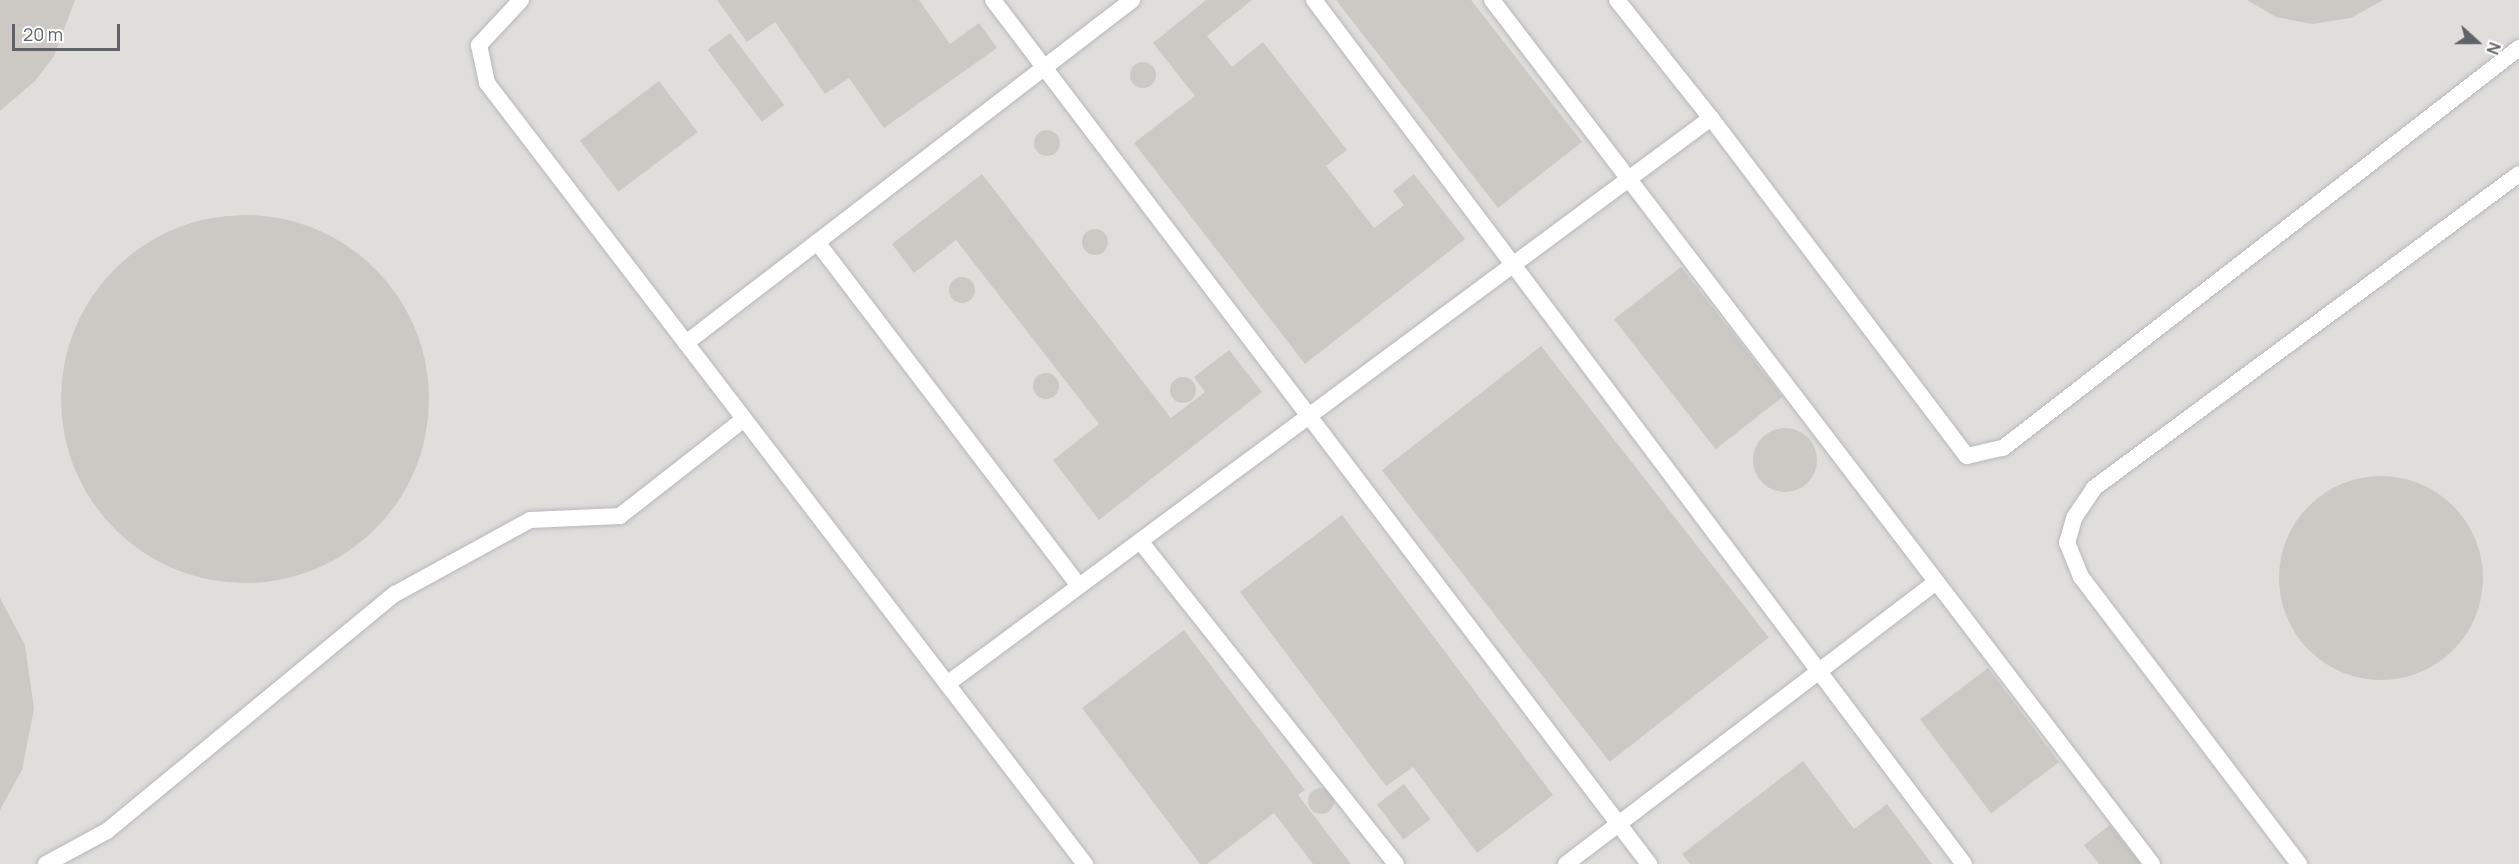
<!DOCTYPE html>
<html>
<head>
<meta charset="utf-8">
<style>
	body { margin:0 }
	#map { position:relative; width:2519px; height:864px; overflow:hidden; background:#f0eee8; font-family:Manrope,sans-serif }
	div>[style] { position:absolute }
	.industrial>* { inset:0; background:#e0deda; transform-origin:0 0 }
	.building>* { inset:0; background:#ccc9c4; transform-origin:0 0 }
	.round { border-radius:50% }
	.roads { filter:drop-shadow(0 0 2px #b5b8bc) drop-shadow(0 0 2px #b5b8bc) }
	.lane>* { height:16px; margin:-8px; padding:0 8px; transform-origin:8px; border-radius:8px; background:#fff }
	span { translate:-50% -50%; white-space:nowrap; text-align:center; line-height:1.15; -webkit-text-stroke:6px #fff; paint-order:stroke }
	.north { position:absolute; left:2447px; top:12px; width:60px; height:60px; -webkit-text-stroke:4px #fff; paint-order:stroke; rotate:111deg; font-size:16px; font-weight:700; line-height:24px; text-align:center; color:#5f6367 }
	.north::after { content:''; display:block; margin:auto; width:21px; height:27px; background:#5f6367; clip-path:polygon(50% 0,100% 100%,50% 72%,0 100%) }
	.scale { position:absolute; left:12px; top:24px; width:108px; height:27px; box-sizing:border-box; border:3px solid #5f6367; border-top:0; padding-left:8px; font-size:18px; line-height:21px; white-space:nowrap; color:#5f6367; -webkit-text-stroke:4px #fff; paint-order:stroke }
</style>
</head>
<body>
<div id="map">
	<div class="industrial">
		<i style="left:0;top:0;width:2519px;height:864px"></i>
	</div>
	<div class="building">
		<i style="clip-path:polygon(0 0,75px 0,54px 56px,35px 81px,0 111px)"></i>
		<i style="clip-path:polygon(717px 0,919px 0,950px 44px,979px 23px,997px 48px,884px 128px,849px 78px,825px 94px,775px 22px,747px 42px)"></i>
		<i style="clip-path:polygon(1206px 0,1252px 0,1207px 36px,1232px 67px,1263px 42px,1347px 150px,1326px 166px,1374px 228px,1404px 205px,1393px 191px,1414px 174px,1465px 239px,1305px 364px,1134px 143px,1195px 96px,1153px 43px)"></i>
		<i style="clip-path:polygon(1336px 0,1471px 0,1582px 142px,1498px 208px)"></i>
		<i style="clip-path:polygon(2247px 0,2383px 0,2351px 18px,2312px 24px,2276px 17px)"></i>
		<i style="left:730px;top:33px;width:90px;height:28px;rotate:53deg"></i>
		<i class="round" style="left:1130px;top:62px;width:26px;height:26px"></i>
		<i style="left:659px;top:81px;width:64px;height:99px;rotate:53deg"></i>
		<i class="round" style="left:1034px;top:130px;width:26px;height:26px"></i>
		<i style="clip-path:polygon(982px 174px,1171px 418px,1205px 392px,1194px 377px,1229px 350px,1262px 392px,1099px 520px,1053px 460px,1099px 424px,956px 240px,914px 273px,892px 244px)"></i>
		<i class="round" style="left:61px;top:215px;width:368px;height:368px"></i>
		<i class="round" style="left:1082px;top:229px;width:26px;height:26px"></i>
		<i style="left:1681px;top:267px;width:165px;height:85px;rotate:52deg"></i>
		<i class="round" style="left:949px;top:277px;width:26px;height:26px"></i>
		<i style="left:1541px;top:346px;width:370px;height:202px;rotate:52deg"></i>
		<i class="round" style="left:1033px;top:373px;width:26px;height:26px"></i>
		<i class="round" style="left:1170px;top:377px;width:26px;height:26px"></i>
		<i class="round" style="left:1753px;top:428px;width:64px;height:64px"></i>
		<i class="round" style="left:2279px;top:476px;width:204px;height:204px"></i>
		<i style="clip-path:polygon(1342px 515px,1553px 795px,1477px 853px,1413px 767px,1386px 786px,1240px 592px)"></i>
		<i style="clip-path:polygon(0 598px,25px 645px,34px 709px,22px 770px,0 810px)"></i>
		<i style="clip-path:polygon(1184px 630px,1305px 790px,1298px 795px,1351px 864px,1313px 864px,1274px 813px,1207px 864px,1200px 864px,1082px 708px)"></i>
		<i style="left:1988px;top:668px;width:118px;height:85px;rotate:53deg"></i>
		<i style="clip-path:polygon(1803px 761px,1854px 829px,1887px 804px,1932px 864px,1690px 864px,1682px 854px)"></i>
		<i style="left:1404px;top:784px;width:44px;height:34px;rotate:53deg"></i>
		<i class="round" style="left:1308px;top:788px;width:26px;height:26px"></i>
		<i style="clip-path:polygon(2110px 825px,2141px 864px,2099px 864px,2084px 845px)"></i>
	</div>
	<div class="roads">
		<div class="lane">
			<i style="left:521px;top:0;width:62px;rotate:133deg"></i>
			<i style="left:479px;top:45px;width:39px;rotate:78deg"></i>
			<i style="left:487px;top:83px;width:984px;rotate:52.56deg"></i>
			<i style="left:993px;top:0;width:1085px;rotate:52.79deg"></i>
			<i style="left:1314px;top:0;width:1081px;rotate:53.05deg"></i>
			<i style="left:1492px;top:0;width:1087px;rotate:52.62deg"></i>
			<i style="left:1617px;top:0;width:151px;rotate:51.5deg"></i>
			<i style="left:817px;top:242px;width:432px;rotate:52.7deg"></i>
			<i style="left:686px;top:343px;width:563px;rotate:-37.56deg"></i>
			<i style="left:1140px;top:541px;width:412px;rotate:51.6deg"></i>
			<i style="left:947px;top:684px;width:951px;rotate:-36.53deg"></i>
			<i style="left:1711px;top:118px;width:424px;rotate:52.9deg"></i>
			<i style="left:1967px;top:456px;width:37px;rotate:-13deg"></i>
			<i style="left:2003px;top:448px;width:653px;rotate:-37.78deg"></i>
			<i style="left:46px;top:864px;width:69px;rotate:-28.4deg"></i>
			<i style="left:107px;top:831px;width:373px;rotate:-39.5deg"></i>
			<i style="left:395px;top:594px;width:154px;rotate:-28.7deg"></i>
			<i style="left:530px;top:520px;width:90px;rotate:-2.5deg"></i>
			<i style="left:620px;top:516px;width:157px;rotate:-38deg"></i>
			<i style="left:1566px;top:864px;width:465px;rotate:-37.3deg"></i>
			<i style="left:2299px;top:864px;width:360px;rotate:-127.2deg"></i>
			<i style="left:2081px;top:577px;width:37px;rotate:-112deg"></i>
			<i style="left:2067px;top:543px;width:26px;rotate:-74deg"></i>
			<i style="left:2074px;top:518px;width:36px;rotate:-56deg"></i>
			<i style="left:2094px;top:488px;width:528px;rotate:-36.46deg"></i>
		</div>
	</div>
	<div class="north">N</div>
	<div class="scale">20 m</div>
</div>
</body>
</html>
